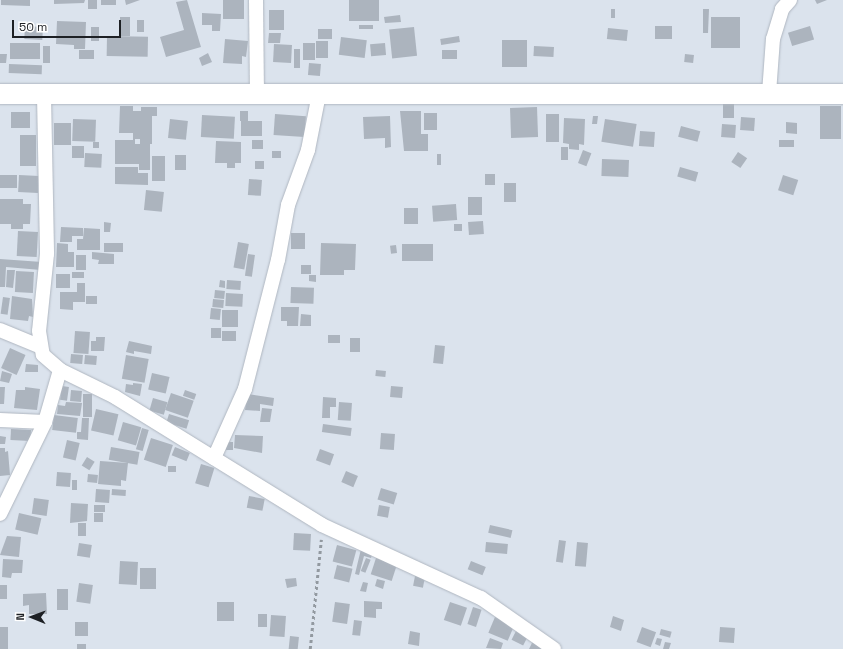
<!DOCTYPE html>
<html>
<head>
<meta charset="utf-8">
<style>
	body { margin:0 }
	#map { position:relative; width:843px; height:649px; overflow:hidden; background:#dbe3ed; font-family:"Space Grotesk",sans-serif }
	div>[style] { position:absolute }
	.building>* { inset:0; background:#acb4be; transform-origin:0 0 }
	.path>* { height:2.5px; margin-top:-1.25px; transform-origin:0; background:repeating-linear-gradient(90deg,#9299a0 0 3px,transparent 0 6px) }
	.roads { filter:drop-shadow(0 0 1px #afb6c0) drop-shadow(0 0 1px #afb6c0) }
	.minor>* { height:14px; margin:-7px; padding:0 7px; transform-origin:7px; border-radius:7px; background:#fff }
	.secondary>* { height:20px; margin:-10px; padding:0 10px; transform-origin:10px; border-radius:10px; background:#fff }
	span { translate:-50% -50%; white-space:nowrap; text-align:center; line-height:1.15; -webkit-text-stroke:4px #fff; paint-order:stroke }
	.north { position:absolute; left:12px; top:597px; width:40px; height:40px; -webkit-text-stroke:3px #fff; paint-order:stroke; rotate:271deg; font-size:11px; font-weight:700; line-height:16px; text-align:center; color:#1d2024 }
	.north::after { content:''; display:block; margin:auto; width:14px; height:18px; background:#1d2024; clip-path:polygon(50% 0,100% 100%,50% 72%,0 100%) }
	.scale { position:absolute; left:12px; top:20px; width:109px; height:18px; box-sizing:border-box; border:2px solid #1d2024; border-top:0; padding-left:5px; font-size:12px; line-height:14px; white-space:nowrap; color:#1d2024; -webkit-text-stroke:3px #fff; paint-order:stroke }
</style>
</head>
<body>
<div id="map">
	<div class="building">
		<i style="clip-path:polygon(1px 0,30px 0,30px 6px,1px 5px)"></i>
		<i style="clip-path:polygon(54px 0,85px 0,84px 3px,54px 4px)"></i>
		<i style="left:88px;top:0;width:9px;height:9px"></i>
		<i style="left:101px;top:0;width:15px;height:5px"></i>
		<i style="clip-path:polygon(125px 0,140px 0,126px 5px)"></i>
		<i style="clip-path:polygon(187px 0,201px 47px,166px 57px,160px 37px,184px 30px,176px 2px)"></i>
		<i style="left:223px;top:0;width:21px;height:19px"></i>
		<i style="left:349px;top:0;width:30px;height:21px"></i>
		<i style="clip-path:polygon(815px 0,827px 0,817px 4px)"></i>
		<i style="left:611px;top:9px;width:4px;height:9px"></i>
		<i style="clip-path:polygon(703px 9px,709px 9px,708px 33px,703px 33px)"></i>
		<i style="left:269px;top:10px;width:15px;height:20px"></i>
		<i style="clip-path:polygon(202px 13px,221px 14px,220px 31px,212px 31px,212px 25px,202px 25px)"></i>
		<i style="clip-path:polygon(400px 15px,401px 22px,385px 23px,384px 17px)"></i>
		<i style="left:120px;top:17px;width:10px;height:19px"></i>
		<i style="left:711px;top:17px;width:29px;height:31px"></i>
		<i style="left:137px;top:20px;width:7px;height:12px"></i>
		<i style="clip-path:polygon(57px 21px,86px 22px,85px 49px,74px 49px,74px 45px,56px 44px)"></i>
		<i style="left:373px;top:25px;width:4px;height:14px;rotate:90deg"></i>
		<i style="left:25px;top:26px;width:18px;height:13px;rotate:3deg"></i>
		<i style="left:672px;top:26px;width:13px;height:17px;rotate:90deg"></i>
		<i style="left:810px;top:26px;width:14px;height:23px;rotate:73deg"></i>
		<i style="left:91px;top:27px;width:8px;height:14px"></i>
		<i style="left:414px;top:27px;width:29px;height:25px;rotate:84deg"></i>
		<i style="left:608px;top:28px;width:20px;height:11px;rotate:6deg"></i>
		<i style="left:318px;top:29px;width:14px;height:10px"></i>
		<i style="clip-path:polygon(269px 33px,281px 33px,280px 43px,268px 43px)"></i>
		<i style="left:107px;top:36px;width:41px;height:20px;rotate:1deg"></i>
		<i style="left:459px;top:36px;width:6px;height:19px;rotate:81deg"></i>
		<i style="left:341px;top:37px;width:26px;height:18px;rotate:7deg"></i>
		<i style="clip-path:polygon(225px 39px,248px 41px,246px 57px,242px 56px,242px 64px,223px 63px)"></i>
		<i style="left:502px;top:40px;width:25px;height:27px"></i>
		<i style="left:316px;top:41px;width:12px;height:17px"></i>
		<i style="left:40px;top:43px;width:16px;height:30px;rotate:90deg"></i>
		<i style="left:303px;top:43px;width:12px;height:17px"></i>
		<i style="left:385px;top:43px;width:12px;height:15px;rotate:85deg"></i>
		<i style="left:274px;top:44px;width:18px;height:18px;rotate:3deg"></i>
		<i style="left:43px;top:46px;width:7px;height:17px"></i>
		<i style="left:534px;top:46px;width:20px;height:10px;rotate:3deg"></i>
		<i style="left:294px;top:49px;width:6px;height:19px"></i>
		<i style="left:79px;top:50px;width:15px;height:9px"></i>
		<i style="left:457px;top:50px;width:9px;height:15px;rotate:90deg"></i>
		<i style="clip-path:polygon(208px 53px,212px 62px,202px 66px,199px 58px)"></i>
		<i style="clip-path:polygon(0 54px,7px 54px,6px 63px,0 63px)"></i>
		<i style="left:685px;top:54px;width:9px;height:8px;rotate:6deg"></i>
		<i style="left:309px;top:63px;width:12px;height:12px;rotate:5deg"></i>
		<i style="left:9px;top:64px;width:33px;height:9px;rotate:2deg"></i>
		<i style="left:723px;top:101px;width:11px;height:17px"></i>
		<i style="clip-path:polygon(120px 106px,133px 106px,133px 111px,141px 111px,141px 107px,157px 107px,157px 116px,152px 116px,152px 144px,140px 144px,140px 139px,135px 139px,135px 144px,150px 144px,150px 170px,139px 170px,139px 164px,115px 164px,115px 140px,133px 140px,133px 133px,119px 133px)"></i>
		<i style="left:820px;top:106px;width:21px;height:33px"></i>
		<i style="left:537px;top:107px;width:30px;height:27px;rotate:88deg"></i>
		<i style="left:240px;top:111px;width:8px;height:10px"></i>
		<i style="clip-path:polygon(400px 111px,421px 111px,421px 134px,428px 134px,428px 151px,404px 151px)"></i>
		<i style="left:11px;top:112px;width:19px;height:16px"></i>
		<i style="left:424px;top:113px;width:13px;height:17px"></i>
		<i style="left:275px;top:114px;width:31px;height:21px;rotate:4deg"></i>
		<i style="left:559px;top:114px;width:28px;height:13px;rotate:90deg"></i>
		<i style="left:202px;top:115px;width:33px;height:22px;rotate:3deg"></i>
		<i style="clip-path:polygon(390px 116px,391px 147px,385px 148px,385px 138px,364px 139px,363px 117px)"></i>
		<i style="clip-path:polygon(593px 116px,598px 116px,597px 124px,592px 124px)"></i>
		<i style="left:741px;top:117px;width:14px;height:13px;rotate:4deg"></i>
		<i style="clip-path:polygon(564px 118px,585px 119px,584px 145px,579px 144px,579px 150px,569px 149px,569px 144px,563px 143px)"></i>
		<i style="left:73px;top:119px;width:23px;height:22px;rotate:2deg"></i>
		<i style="left:170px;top:119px;width:18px;height:19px;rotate:6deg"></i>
		<i style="left:605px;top:119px;width:32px;height:23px;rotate:9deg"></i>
		<i style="left:262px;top:121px;width:15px;height:21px;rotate:90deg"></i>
		<i style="clip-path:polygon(786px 122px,797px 123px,797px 134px,786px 133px)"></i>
		<i style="left:54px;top:123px;width:17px;height:22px"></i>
		<i style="left:722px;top:124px;width:14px;height:13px;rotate:4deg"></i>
		<i style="left:681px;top:126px;width:20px;height:11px;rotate:15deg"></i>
		<i style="left:640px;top:131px;width:15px;height:15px;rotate:4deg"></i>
		<i style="left:20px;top:135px;width:16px;height:31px"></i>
		<i style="left:252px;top:140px;width:11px;height:9px"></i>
		<i style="left:779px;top:140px;width:15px;height:7px"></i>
		<i style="clip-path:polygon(216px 141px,241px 142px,241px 163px,235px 163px,235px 168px,227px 168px,227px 163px,215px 163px)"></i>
		<i style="left:93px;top:142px;width:6px;height:6px"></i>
		<i style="left:72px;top:146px;width:12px;height:12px"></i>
		<i style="left:561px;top:147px;width:7px;height:13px"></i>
		<i style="left:583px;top:150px;width:9px;height:14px;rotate:21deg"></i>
		<i style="left:272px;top:151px;width:9px;height:7px"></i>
		<i style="left:738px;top:152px;width:11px;height:12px;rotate:34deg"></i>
		<i style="left:85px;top:153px;width:17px;height:14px;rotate:3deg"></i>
		<i style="left:437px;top:154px;width:4px;height:11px"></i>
		<i style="left:175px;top:155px;width:11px;height:15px"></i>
		<i style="left:152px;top:156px;width:13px;height:25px"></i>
		<i style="left:602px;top:159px;width:27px;height:17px;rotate:2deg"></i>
		<i style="left:255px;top:161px;width:9px;height:8px"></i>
		<i style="clip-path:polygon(115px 167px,138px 167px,138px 173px,148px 173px,148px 185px,115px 184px)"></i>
		<i style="left:680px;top:167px;width:19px;height:10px;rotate:16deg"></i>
		<i style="left:485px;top:174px;width:10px;height:11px"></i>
		<i style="left:0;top:175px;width:17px;height:13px"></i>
		<i style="left:19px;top:175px;width:20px;height:17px;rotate:3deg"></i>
		<i style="left:783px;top:175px;width:16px;height:16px;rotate:18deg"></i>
		<i style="left:249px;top:179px;width:13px;height:16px;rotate:4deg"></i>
		<i style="left:516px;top:183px;width:19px;height:12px;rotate:90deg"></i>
		<i style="left:146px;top:190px;width:18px;height:20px;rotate:6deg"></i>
		<i style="left:482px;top:197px;width:18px;height:14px;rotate:90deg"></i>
		<i style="clip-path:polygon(0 199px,23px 199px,23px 204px,31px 204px,30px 224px,23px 224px,23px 229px,11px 229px,11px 224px,0 224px)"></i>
		<i style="left:456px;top:204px;width:16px;height:24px;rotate:86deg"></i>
		<i style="left:404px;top:208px;width:14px;height:16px"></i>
		<i style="left:483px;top:221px;width:13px;height:15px;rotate:86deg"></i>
		<i style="clip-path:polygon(104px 222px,111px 223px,110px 232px,104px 232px)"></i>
		<i style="left:454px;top:224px;width:8px;height:7px"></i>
		<i style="clip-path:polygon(61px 227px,83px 228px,83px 236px,72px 236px,72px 242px,60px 242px)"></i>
		<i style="clip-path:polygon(84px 228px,100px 229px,100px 250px,77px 250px,77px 239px,83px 239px)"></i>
		<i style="left:18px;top:231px;width:20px;height:25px;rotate:3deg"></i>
		<i style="left:291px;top:233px;width:14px;height:16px"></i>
		<i style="left:238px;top:242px;width:11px;height:26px;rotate:10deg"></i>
		<i style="clip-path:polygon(57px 243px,68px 244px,68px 252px,74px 252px,74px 267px,56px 267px)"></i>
		<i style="left:104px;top:243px;width:19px;height:9px"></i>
		<i style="clip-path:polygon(321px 243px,356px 244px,355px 270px,344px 270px,344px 275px,320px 275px)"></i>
		<i style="left:433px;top:244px;width:17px;height:31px;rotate:90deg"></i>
		<i style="left:396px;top:245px;width:8px;height:6px;rotate:83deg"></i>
		<i style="clip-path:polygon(92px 252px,114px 254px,114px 264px,98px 264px,99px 260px,92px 259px)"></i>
		<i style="left:248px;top:254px;width:7px;height:22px;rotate:8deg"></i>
		<i style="left:76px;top:255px;width:10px;height:15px"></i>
		<i style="clip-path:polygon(0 259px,42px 262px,41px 270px,6px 267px,5px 287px,0 287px)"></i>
		<i style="left:301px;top:265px;width:10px;height:9px"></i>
		<i style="clip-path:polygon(7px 270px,15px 270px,13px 288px,6px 287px)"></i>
		<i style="left:16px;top:271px;width:18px;height:21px;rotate:3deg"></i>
		<i style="left:72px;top:272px;width:12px;height:6px"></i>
		<i style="left:56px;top:274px;width:14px;height:14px"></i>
		<i style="clip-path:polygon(309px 275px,316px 275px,316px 282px,309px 281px)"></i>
		<i style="clip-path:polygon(220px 280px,225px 281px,225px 288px,219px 287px)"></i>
		<i style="left:227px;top:280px;width:14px;height:9px;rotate:4deg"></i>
		<i style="clip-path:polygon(77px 283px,85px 283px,85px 302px,73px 302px,73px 310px,60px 309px,60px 292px,77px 292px)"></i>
		<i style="left:291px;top:287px;width:23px;height:16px;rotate:2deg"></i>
		<i style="left:215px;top:290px;width:10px;height:8px;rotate:6deg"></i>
		<i style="left:226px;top:293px;width:17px;height:13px;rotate:3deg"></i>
		<i style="clip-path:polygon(12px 296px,32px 299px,33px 317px,29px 316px,28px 321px,10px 319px)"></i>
		<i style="left:86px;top:296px;width:11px;height:8px"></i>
		<i style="left:3px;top:297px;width:7px;height:17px;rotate:8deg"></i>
		<i style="left:213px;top:299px;width:11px;height:8px;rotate:5deg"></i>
		<i style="clip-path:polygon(281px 307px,299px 307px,298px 326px,287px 326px,287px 321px,281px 321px)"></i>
		<i style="left:211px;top:308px;width:10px;height:11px;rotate:6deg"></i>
		<i style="left:222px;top:310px;width:16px;height:17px"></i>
		<i style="clip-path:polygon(301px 314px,311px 315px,311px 326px,300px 326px)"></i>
		<i style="left:211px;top:328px;width:10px;height:10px"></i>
		<i style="left:75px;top:331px;width:15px;height:22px;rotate:4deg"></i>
		<i style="left:222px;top:331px;width:14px;height:10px"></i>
		<i style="left:340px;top:335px;width:8px;height:12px;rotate:90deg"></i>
		<i style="clip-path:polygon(96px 337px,105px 337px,104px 351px,91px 351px,91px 341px,96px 341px)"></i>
		<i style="left:350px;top:338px;width:10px;height:14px"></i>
		<i style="clip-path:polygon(129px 341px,152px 346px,151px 354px,134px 351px,134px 354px,126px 352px)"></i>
		<i style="left:435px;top:345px;width:10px;height:18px;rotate:6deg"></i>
		<i style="left:10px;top:348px;width:17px;height:22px;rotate:24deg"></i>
		<i style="left:71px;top:354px;width:12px;height:9px;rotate:5deg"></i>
		<i style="left:85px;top:355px;width:12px;height:9px;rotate:5deg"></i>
		<i style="left:126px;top:355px;width:23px;height:24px;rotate:10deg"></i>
		<i style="clip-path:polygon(26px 364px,38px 365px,38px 372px,25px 372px)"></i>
		<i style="left:376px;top:370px;width:10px;height:6px;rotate:6deg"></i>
		<i style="clip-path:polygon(2px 371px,12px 374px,9px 383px,0 381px)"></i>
		<i style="left:152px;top:373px;width:18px;height:17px;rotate:13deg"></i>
		<i style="clip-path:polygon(133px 383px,142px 384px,140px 396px,125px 392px,126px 384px,133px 385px)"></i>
		<i style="left:62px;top:386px;width:7px;height:14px;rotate:8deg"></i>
		<i style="left:391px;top:386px;width:12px;height:11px;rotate:5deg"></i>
		<i style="clip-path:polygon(0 387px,5px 387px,4px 404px,0 404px)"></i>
		<i style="clip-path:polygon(25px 387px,40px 389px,37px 410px,14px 408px,16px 390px,25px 390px)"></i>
		<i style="left:71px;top:390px;width:11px;height:11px;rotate:5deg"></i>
		<i style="left:185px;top:390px;width:12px;height:6px;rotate:20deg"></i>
		<i style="left:171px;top:393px;width:24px;height:18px;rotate:19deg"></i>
		<i style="left:83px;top:394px;width:9px;height:23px"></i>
		<i style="clip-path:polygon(247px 394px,274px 398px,273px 406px,260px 404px,260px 411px,245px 410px)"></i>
		<i style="clip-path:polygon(323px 397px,336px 398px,336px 407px,330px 407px,330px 418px,322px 418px)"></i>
		<i style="left:153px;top:398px;width:15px;height:13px;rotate:16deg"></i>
		<i style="clip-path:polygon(66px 402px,82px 403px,80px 416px,57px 414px,58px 405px,65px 406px)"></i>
		<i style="left:339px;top:402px;width:13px;height:18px;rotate:4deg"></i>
		<i style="clip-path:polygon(262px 408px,272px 409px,270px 422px,260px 422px)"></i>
		<i style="left:96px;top:409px;width:23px;height:22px;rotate:13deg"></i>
		<i style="left:169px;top:414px;width:21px;height:9px;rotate:17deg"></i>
		<i style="left:54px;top:415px;width:24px;height:15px;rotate:7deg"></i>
		<i style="clip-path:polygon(82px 418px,89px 418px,88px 440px,77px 439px,77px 432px,81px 432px)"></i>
		<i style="left:123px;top:422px;width:19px;height:19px;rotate:16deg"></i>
		<i style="left:323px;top:424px;width:29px;height:8px;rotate:8deg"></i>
		<i style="left:142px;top:428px;width:7px;height:22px;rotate:16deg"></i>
		<i style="left:11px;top:429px;width:20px;height:11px;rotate:3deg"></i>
		<i style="left:381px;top:433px;width:14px;height:16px;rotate:4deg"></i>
		<i style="clip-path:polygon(235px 435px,263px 436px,262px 453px,234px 448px)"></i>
		<i style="clip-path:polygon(0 436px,6px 437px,5px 444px,0 444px)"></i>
		<i style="left:151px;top:438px;width:23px;height:23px;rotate:18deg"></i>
		<i style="left:67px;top:440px;width:13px;height:18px;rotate:13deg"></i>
		<i style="left:226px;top:442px;width:7px;height:8px"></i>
		<i style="left:111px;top:447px;width:29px;height:13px;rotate:10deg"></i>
		<i style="left:175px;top:447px;width:16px;height:9px;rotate:22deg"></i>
		<i style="clip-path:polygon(0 448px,5px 448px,5px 452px,8px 451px,10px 475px,0 476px)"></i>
		<i style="left:320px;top:449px;width:15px;height:12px;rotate:20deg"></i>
		<i style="left:87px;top:457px;width:9px;height:10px;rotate:32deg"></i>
		<i style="clip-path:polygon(100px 461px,128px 463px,126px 481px,121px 480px,121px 486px,98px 484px)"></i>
		<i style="left:201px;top:464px;width:14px;height:20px;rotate:17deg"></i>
		<i style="left:168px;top:466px;width:8px;height:6px"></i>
		<i style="left:346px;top:471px;width:13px;height:12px;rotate:23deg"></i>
		<i style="left:57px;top:472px;width:14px;height:14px;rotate:4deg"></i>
		<i style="left:88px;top:474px;width:10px;height:8px;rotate:6deg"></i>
		<i style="left:72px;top:480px;width:5px;height:10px"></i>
		<i style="left:381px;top:488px;width:17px;height:12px;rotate:17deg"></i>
		<i style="left:96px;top:489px;width:14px;height:13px;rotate:4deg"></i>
		<i style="left:112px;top:489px;width:14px;height:6px;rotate:4deg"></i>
		<i style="left:249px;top:496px;width:16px;height:12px;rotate:11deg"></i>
		<i style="left:34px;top:498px;width:15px;height:16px;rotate:8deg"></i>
		<i style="clip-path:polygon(71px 503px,88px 504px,87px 521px,70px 523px)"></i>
		<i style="left:94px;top:505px;width:11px;height:7px"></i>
		<i style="left:379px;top:505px;width:11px;height:11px;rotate:10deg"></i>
		<i style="left:19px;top:513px;width:23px;height:17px;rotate:13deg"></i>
		<i style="left:94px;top:513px;width:9px;height:9px"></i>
		<i style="left:78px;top:523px;width:8px;height:13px"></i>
		<i style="left:490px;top:525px;width:23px;height:8px;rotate:13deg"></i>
		<i style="left:294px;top:533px;width:17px;height:17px;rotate:3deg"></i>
		<i style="clip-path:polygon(7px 536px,21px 537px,19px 557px,0 555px)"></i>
		<i style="left:559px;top:540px;width:7px;height:22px;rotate:8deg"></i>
		<i style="left:486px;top:542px;width:22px;height:10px;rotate:5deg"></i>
		<i style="left:577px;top:542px;width:11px;height:24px;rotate:5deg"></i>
		<i style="left:79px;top:543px;width:13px;height:13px;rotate:9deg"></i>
		<i style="left:337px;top:545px;width:20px;height:17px;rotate:15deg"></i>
		<i style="clip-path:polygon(361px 549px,373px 552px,371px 558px,364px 556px,359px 575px,355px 574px)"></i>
		<i style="left:366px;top:558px;width:5px;height:14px;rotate:22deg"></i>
		<i style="left:376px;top:558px;width:22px;height:17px;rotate:18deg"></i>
		<i style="clip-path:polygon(3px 559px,23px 560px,22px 573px,12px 573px,11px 578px,2px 577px)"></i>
		<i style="left:120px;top:561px;width:18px;height:23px;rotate:3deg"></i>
		<i style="left:471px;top:561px;width:16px;height:9px;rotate:22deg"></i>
		<i style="left:337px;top:565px;width:16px;height:14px;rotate:14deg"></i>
		<i style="left:140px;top:568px;width:16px;height:21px"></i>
		<i style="left:415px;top:576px;width:10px;height:10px;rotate:11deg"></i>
		<i style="clip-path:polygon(296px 578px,297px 586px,287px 588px,285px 579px)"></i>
		<i style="clip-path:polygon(377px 579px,385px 581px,383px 589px,375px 586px)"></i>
		<i style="clip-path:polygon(363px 582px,368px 583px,366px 592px,360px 591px)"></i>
		<i style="left:79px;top:583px;width:14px;height:19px;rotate:8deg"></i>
		<i style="left:0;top:585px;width:7px;height:14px"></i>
		<i style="left:68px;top:589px;width:21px;height:11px;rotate:90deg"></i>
		<i style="clip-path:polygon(46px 593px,47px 614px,29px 614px,29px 605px,23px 606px,23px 594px)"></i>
		<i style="clip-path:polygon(364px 601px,382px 602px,382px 609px,376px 609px,376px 618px,364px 617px)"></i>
		<i style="left:217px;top:602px;width:17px;height:19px"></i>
		<i style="left:335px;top:602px;width:15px;height:20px;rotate:8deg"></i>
		<i style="left:450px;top:602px;width:18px;height:19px;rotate:19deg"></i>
		<i style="left:473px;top:607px;width:9px;height:18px;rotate:18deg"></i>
		<i style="left:258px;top:614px;width:9px;height:13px"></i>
		<i style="left:271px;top:615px;width:15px;height:21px;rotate:4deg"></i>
		<i style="clip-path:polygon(613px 616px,624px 620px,621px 631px,610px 627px)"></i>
		<i style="left:495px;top:617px;width:21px;height:17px;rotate:23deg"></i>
		<i style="left:354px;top:620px;width:8px;height:15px;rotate:7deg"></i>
		<i style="left:75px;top:622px;width:13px;height:14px"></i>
		<i style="left:0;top:627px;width:8px;height:22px"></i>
		<i style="left:642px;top:627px;width:15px;height:16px;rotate:20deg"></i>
		<i style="left:720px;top:627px;width:15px;height:15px;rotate:4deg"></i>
		<i style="left:517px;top:629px;width:13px;height:12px;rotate:27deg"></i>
		<i style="left:661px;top:629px;width:11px;height:6px;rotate:15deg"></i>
		<i style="clip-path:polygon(410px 631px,420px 633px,419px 646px,408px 644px)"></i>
		<i style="left:290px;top:636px;width:9px;height:13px;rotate:6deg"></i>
		<i style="clip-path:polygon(490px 638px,503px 643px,501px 649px,486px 648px)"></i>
		<i style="clip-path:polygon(657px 638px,662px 639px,660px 646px,655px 644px)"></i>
		<i style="clip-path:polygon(534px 639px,543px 643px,541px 649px,529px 649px)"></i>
		<i style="clip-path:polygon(665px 642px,671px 643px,669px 649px,663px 649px)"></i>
		<i style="left:77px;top:644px;width:9px;height:5px"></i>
	</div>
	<div class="path">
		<i style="left:310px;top:649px;width:110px;rotate:-84.2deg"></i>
	</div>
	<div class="roads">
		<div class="minor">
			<i style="left:256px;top:0;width:95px;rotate:89.4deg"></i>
			<i style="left:769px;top:93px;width:54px;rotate:-85.8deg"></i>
			<i style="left:773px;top:39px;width:31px;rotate:-73deg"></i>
			<i style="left:782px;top:9px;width:12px;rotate:-48deg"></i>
			<i style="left:44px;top:95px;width:159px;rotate:88.9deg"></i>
			<i style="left:47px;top:254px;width:77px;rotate:95.9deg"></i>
			<i style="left:39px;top:331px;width:24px;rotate:81deg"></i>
			<i style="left:43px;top:355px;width:23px;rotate:41deg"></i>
			<i style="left:60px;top:370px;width:61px;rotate:26.1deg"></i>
			<i style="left:115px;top:397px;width:243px;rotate:31.7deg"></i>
			<i style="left:322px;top:525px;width:175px;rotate:24.7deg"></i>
			<i style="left:481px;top:598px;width:89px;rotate:34.9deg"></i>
			<i style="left:0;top:330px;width:44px;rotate:22.5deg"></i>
			<i style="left:0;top:420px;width:45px;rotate:2.5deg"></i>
			<i style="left:214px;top:458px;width:76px;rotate:-65.8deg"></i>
			<i style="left:245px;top:389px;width:133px;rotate:-75.7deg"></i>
			<i style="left:278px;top:260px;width:56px;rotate:-79.7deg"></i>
			<i style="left:288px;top:205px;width:59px;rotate:-70deg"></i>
			<i style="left:308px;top:150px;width:57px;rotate:-78.9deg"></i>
			<i style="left:0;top:514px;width:102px;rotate:-63.9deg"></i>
			<i style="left:45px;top:422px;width:54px;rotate:-73.9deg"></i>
		</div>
		<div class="secondary">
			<i style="left:0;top:94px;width:843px"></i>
		</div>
	</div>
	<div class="north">N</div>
	<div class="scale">50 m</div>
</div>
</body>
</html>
